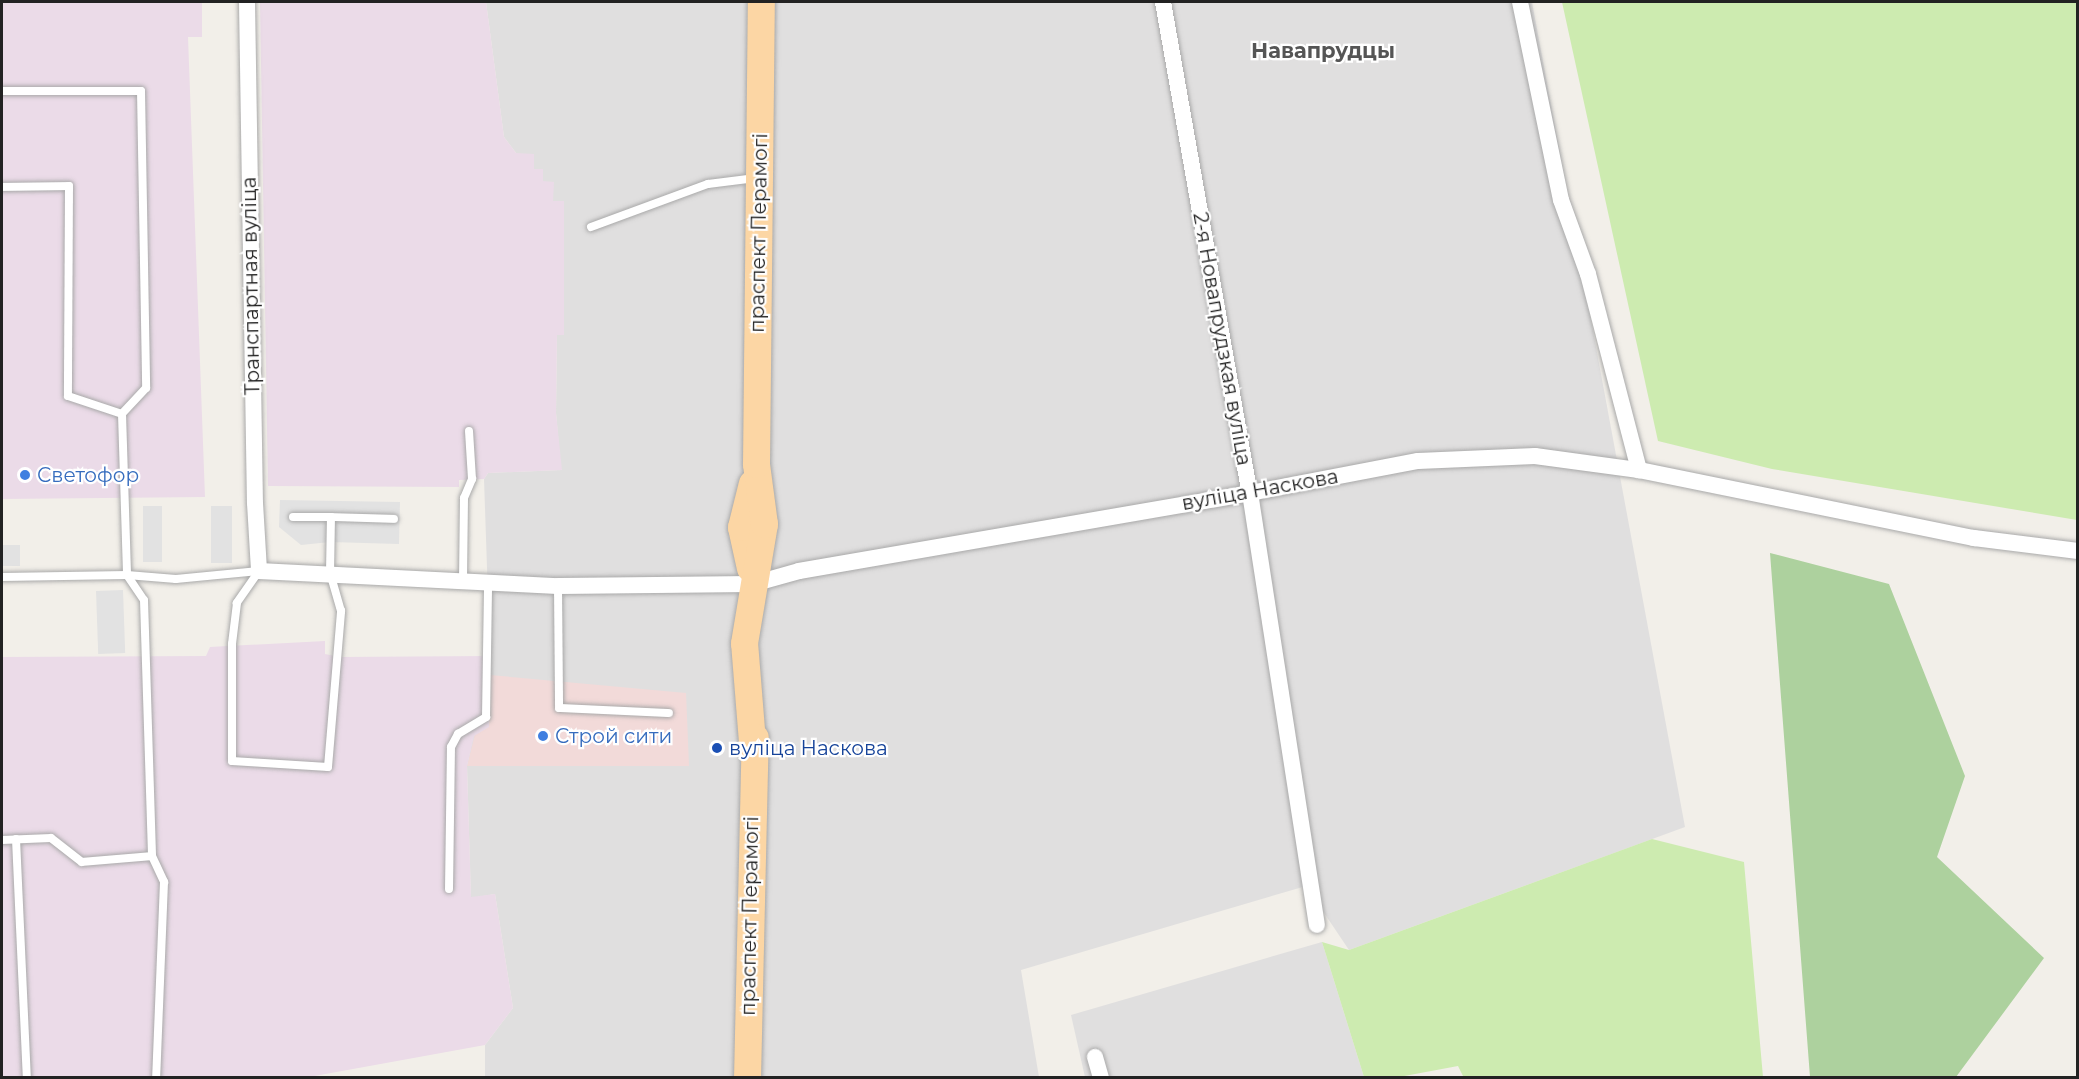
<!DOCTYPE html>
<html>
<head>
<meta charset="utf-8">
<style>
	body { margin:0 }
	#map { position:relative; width:2079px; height:1079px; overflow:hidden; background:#f2efe9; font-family:Montserrat,sans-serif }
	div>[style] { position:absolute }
	.residential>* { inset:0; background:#e0dfdf }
	.commercial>* { inset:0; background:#f2dad9 }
	.industrial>* { inset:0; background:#ebdbe8 }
	.grass>* { inset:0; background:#cdebb0 }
	.forest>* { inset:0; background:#add19e }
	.parking>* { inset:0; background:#e2e2e2; transform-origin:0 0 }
	.roads { filter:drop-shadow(0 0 2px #a9a9a9) drop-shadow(0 0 2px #a9a9a9) }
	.lane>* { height:8px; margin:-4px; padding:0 4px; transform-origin:4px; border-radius:4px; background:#fff }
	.street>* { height:16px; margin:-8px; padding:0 8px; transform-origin:8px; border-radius:8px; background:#fff }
	.primary>* { height:27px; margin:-13.5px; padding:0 13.5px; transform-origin:13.5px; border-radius:13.5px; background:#fcd6a4 }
	.dots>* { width:16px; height:16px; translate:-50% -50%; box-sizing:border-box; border:3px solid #fff; border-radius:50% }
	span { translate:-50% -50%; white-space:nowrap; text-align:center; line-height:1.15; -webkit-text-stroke:4.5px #fff; paint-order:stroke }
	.street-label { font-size:20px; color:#222 }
	.shop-label { font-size:20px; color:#366cbe }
	.left { translate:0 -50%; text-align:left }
	.transit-label { font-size:20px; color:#164399 }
	.neighbourhood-label { font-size:21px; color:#555; font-weight:700 }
	.frame { position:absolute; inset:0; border:3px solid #222; pointer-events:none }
</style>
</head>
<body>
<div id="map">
	<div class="residential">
		<i style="clip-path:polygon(486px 2px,1532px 2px,1685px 827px,1349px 950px,1306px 886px,1021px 970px,1039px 1077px,485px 1077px,485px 1045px,513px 1008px,495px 894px,471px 898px,470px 866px,467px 766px,490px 656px,484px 479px,488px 473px,561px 470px,556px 413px,557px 334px,564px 334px,564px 202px,553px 201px,534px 169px,516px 153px,504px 137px)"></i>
		<i style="clip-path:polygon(1322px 942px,1364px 1077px,1085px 1077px,1071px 1015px)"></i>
	</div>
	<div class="commercial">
		<i style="clip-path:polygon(490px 675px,686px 693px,689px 766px,467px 766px)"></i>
	</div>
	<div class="industrial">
		<i style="clip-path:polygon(2px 2px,202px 2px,202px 37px,188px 37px,205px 497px,2px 499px)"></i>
		<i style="clip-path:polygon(260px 2px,486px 2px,504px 137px,516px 153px,534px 154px,534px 169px,543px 169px,543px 181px,554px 182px,553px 201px,564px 201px,564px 335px,557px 335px,556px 413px,562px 470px,488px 473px,484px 479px,459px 480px,459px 487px,268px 486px)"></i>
		<i style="clip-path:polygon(325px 641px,325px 654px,339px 657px,490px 656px,489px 727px,474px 736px,467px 766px,471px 897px,495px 894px,513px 1008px,485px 1045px,309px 1077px,2px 1078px,2px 657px,206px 656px,210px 647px)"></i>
	</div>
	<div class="grass">
		<i style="clip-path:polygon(1562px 2px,2077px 2px,2077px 520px,1772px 469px,1658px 441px)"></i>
		<i style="clip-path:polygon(1652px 839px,1744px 862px,1763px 1077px,1464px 1078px,1458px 1066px,1399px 1077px,1364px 1077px,1322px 942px,1349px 950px)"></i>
	</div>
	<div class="forest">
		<i style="clip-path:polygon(1770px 553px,1889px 584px,1965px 776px,1937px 857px,2044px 958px,1956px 1077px,1810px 1077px)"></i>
	</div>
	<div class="parking">
		<i style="clip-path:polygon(280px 500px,400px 502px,399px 544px,330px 542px,301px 545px,279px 527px)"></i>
		<i style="left:143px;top:506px;width:19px;height:56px"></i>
		<i style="left:211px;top:506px;width:21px;height:57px"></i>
		<i style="left:2px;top:545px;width:18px;height:21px"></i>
		<i style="left:123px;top:590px;width:63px;height:27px;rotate:88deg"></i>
	</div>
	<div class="roads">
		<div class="lane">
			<i style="left:2px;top:91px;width:139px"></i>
			<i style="left:141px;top:91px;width:297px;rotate:89deg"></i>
			<i style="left:146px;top:388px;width:35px;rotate:133deg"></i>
			<i style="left:2px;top:187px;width:67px;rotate:-0.9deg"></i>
			<i style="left:69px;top:186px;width:210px;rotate:90.3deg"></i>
			<i style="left:68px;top:396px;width:57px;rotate:18.4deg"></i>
			<i style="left:122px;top:414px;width:161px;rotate:88.2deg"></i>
			<i style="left:127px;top:575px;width:49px;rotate:4.7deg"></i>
			<i style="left:176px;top:579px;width:83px;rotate:-5.5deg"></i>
			<i style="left:591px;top:227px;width:125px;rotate:-20.2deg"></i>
			<i style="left:708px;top:184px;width:48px;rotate:-7.1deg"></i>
			<i style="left:293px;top:517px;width:38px"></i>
			<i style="left:259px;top:571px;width:39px;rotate:125deg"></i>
			<i style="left:237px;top:603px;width:41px;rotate:97deg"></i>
			<i style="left:232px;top:644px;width:117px;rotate:90deg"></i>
			<i style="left:232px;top:761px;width:96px;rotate:3.6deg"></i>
			<i style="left:328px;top:767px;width:157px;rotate:-85.2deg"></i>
			<i style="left:341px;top:611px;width:40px;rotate:-106deg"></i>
			<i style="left:330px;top:573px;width:56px;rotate:-89deg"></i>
			<i style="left:331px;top:517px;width:63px;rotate:1.8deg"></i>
			<i style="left:2px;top:577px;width:125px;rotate:-0.9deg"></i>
			<i style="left:127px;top:575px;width:30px;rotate:56deg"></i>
			<i style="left:144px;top:600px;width:256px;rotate:88.2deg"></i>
			<i style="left:152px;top:856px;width:29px;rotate:65deg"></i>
			<i style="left:164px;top:882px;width:196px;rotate:92.3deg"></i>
			<i style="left:463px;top:580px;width:82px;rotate:-89.3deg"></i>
			<i style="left:464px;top:498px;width:21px;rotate:-67deg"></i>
			<i style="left:472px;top:479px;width:48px;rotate:-93.6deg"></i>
			<i style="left:558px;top:586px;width:122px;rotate:89.5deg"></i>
			<i style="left:559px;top:708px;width:110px;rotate:2.6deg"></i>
			<i style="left:16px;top:839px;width:239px;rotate:87.4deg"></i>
			<i style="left:2px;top:840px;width:49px;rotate:-2.3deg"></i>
			<i style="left:51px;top:838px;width:39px;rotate:38deg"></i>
			<i style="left:82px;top:862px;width:70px;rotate:-4.9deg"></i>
			<i style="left:449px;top:889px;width:142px;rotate:-89.2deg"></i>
			<i style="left:451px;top:747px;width:15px;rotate:-62deg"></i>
			<i style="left:458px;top:734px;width:33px;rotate:-31deg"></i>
			<i style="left:486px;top:717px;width:134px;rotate:-89.1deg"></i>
		</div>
		<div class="street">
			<i style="left:247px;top:2px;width:501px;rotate:89.09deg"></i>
			<i style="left:255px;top:503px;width:68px;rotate:86.6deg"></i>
			<i style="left:259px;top:571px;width:299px;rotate:2.9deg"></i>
			<i style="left:558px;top:586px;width:195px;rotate:-0.6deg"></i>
			<i style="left:753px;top:584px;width:48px;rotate:-15.8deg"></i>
			<i style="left:799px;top:571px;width:458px;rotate:-9.8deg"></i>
			<i style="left:1250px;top:493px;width:171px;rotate:-10.8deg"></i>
			<i style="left:1418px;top:461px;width:117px;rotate:-2.4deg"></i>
			<i style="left:1535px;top:456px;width:105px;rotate:7.7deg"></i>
			<i style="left:1639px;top:470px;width:342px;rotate:11.5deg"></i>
			<i style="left:1974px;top:538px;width:105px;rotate:7.1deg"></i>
			<i style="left:1163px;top:2px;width:499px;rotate:80deg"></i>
			<i style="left:1250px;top:493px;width:437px;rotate:81.2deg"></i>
			<i style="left:1520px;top:2px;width:202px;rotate:78.3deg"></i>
			<i style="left:1561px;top:200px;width:79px;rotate:70deg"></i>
			<i style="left:1588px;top:274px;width:203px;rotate:75.4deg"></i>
			<i style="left:1095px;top:1057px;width:22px;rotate:74deg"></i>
		</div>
		<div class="primary">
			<i style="left:750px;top:568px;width:42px;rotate:-102.4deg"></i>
			<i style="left:741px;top:527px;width:45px;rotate:-76deg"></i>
			<i style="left:753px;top:754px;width:111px;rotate:-94.6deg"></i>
			<i style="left:744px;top:643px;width:121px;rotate:-80.5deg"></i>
			<i style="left:764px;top:524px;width:61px;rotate:-97.6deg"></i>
			<i style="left:756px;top:464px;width:462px;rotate:-89.4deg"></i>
			<i style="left:747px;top:1078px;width:341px;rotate:-88.7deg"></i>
		</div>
	</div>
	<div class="dots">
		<i style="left:25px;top:475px;background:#3f7fe0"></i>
		<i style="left:543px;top:736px;background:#3f7fe0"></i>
		<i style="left:717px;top:748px;background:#1a4fb4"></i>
	</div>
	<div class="street-label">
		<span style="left:759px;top:233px;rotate:-89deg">праспект Перамогі</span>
		<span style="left:251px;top:286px;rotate:-91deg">Транспартная вуліца</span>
		<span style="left:1222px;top:339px;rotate:80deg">2-я Новапрудзкая вуліца</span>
		<span style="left:1260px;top:490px;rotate:-10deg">вуліца Наскова</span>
		<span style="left:750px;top:916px;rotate:-89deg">праспект Перамогі</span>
	</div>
	<div class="shop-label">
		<span class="left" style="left:37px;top:475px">Светофор</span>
		<span class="left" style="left:555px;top:736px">Строй сити</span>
	</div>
	<div class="transit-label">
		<span class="left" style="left:729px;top:748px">вуліца Наскова</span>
	</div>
	<div class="neighbourhood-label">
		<span style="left:1323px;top:51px">Навапрудцы</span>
	</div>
	<div class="frame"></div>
</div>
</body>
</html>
